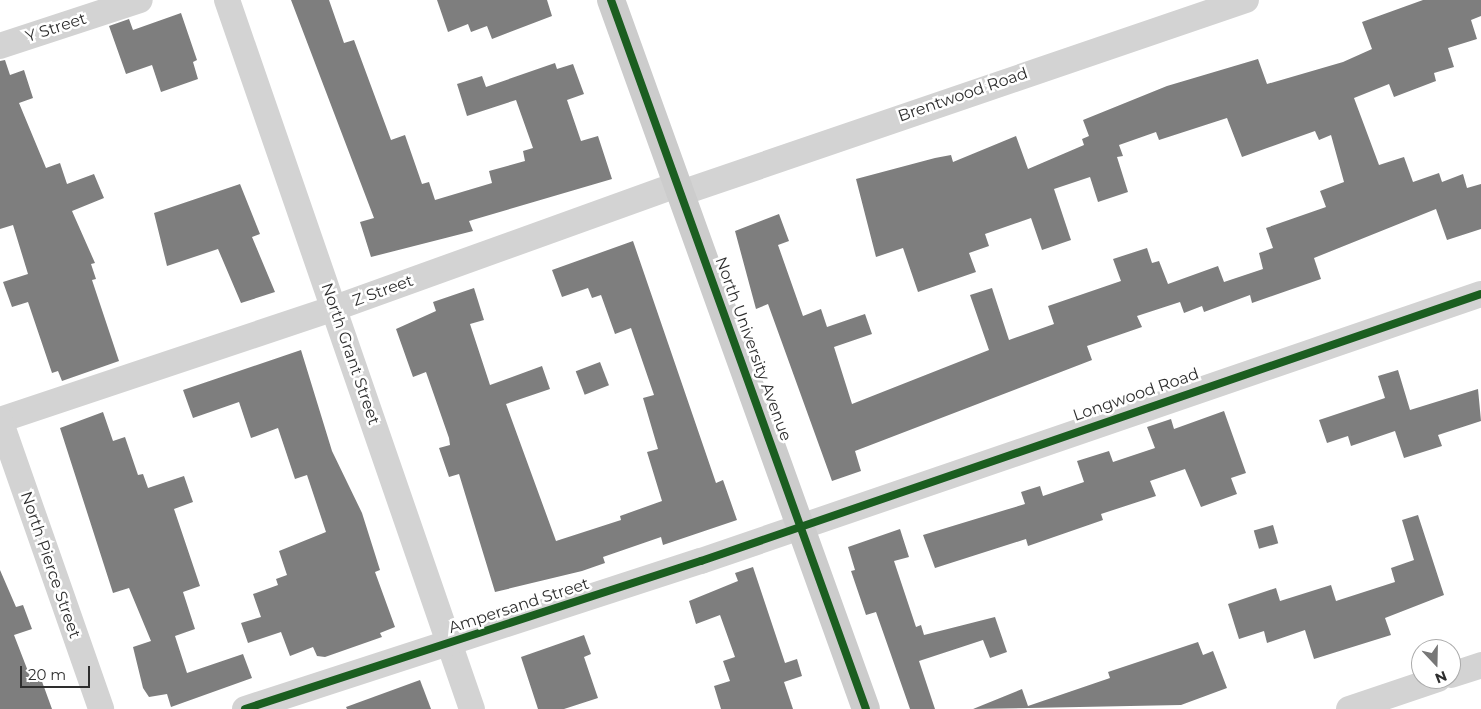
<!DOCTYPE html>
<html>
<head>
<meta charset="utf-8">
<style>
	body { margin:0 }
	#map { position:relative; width:1481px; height:709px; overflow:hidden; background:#fff; font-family:Montserrat,sans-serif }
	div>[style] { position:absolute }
	.building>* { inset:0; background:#7e7e7e; transform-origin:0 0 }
	.street>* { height:26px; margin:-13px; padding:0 13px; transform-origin:13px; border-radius:13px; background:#d3d3d3 }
	.secondary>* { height:28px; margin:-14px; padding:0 14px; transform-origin:14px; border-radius:14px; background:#ccc }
	.cycleway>* { height:8px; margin:-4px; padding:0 4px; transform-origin:4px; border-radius:4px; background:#1b5e20 }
	span { translate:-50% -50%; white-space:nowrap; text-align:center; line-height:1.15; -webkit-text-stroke:5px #fff; paint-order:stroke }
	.street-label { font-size:16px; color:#2e2e2e }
	.north { position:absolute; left:1411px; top:639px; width:50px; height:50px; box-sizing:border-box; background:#fff; border:1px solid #ababab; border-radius:50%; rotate:159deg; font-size:14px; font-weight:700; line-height:20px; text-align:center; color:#2e2e2e }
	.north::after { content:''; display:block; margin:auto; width:18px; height:22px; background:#777; clip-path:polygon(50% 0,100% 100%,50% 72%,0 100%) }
	.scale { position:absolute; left:20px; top:666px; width:70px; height:22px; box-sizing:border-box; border:2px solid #2e2e2e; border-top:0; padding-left:6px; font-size:15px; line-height:18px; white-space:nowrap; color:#2e2e2e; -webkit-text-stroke:4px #fff; paint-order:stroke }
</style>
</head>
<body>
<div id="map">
	<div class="building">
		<i style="clip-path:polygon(291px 0,329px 0,344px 43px,354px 40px,391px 140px,405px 135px,422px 184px,429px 182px,435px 200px,492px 183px,489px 171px,525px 161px,523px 151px,533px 148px,516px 100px,467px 116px,457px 84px,482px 76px,486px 87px,555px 63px,557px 69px,573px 64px,584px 94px,567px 100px,581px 141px,598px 136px,612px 179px,469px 221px,473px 231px,371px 257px,360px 222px,374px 218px)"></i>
		<i style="clip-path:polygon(437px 0,547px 0,552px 16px,492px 39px,487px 26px,471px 32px,468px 24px,448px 32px)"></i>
		<i style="clip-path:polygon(1423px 0,1481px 0,1481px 16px,1471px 20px,1477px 39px,1448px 48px,1454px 67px,1434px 73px,1436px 81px,1394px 97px,1389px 84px,1354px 98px,1379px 165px,1404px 157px,1413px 182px,1439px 173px,1442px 182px,1463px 174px,1467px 188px,1481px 184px,1481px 229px,1447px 240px,1436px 209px,1314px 258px,1321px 279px,1252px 303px,1250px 295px,1204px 312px,1202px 306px,1184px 313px,1180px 302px,1137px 316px,1142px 327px,1087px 346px,1092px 360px,855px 451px,861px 471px,832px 481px,768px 304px,756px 309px,735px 231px,779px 214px,789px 241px,778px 245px,803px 316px,821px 309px,827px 327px,865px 314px,872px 334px,834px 347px,852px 404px,989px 350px,970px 295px,992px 288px,1009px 340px,1054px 324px,1048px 306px,1121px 281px,1113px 259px,1147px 248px,1152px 263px,1159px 261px,1168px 284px,1218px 266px,1224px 282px,1263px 269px,1259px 253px,1273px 248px,1266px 228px,1326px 207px,1320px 191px,1344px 182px,1331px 135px,1319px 140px,1315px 131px,1242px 157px,1227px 118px,1159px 140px,1156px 132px,1119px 145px,1123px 156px,1117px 157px,1128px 192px,1098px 202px,1090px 177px,1054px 189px,1071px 240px,1042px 250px,1031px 218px,985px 234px,989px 246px,969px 253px,976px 272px,918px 292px,903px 248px,876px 257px,856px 179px,935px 158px,951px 155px,953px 162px,1016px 136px,1028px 169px,1084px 145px,1082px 139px,1089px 136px,1083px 120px,1167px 86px,1258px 59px,1267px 84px,1343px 62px,1372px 49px,1362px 22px)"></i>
		<i style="clip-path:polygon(181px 13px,197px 60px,193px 62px,198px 79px,161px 92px,152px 65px,126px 74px,109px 26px,129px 19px,133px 30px)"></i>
		<i style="clip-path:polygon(5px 60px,10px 75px,24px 70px,33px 98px,19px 103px,46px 168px,60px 163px,67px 184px,94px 174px,104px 198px,72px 211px,95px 263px,91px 264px,96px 279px,92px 280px,119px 361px,62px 381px,58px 371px,52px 373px,28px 302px,12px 307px,3px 282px,28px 274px,13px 225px,0 229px,0 61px)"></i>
		<i style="clip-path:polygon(240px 184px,260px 234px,252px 237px,275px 292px,241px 303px,218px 249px,167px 266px,154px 213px)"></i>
		<i style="clip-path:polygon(633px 241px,716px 483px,723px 480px,737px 520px,663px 545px,661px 537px,603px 557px,605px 563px,582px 571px,495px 592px,459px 474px,449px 477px,439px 448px,450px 445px,449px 438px,426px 372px,413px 377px,396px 329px,436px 311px,433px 302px,474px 288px,484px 320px,470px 324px,490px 385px,542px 366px,550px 389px,506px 404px,556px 541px,621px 520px,620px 516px,662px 501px,647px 452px,658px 449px,643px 398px,654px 395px,631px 328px,615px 334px,601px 295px,592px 298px,588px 288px,562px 297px,552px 270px)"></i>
		<i style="clip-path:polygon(301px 350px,332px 451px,362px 513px,380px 570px,375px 572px,395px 627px,380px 633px,382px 637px,325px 657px,317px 656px,313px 647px,290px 656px,281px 632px,248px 643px,241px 623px,261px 617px,253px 594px,278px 585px,276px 579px,287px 575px,279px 551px,326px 532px,307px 475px,295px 479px,278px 428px,251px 438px,239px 402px,193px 418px,183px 390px)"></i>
		<i style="left:600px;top:362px;width:25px;height:26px;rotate:69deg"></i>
		<i style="clip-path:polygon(1398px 370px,1410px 410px,1478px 389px,1481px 421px,1438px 435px,1442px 446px,1404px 458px,1395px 431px,1351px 446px,1348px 436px,1327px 443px,1319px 420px,1385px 398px,1378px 376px)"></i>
		<i style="clip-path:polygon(1224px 411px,1246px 473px,1231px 478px,1237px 494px,1201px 507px,1185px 469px,1150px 481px,1156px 496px,1101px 514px,1103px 520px,1028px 546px,1026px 539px,935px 568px,923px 535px,1025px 504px,1021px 492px,1040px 486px,1043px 496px,1084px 482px,1077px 461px,1109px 451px,1113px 462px,1155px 448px,1147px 427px,1171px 419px,1174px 429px)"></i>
		<i style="clip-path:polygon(103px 412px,113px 441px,125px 437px,138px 475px,143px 474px,148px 488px,184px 476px,193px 502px,174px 509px,200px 586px,183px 592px,195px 629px,175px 636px,187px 673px,243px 654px,252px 678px,171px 707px,167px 694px,149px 697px,143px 688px,133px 647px,151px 641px,129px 588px,113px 593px,60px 428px)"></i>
		<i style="clip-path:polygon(1418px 515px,1444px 595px,1385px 618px,1391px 635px,1314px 659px,1305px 630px,1267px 643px,1264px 631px,1239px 639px,1228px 604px,1276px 588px,1280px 601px,1331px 585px,1336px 601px,1395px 582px,1391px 568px,1414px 560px,1402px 520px)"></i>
		<i style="left:1273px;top:525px;width:19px;height:20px;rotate:74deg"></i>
		<i style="clip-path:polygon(900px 529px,909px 557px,894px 561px,916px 627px,921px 625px,924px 635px,995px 617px,1007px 652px,990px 658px,983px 640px,919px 661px,935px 709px,910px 709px,876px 612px,866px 615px,851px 571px,855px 570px,848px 547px)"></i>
		<i style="clip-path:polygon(753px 567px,785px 663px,797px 659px,802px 676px,784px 682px,793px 709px,721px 709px,714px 686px,730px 681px,723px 661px,735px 657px,720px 615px,696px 624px,689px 601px,738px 581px,735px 573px)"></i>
		<i style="clip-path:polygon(0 570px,16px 607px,23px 605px,32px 629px,14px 635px,31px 679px,40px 676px,52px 709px,0 709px)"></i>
		<i style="clip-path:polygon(584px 635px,591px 654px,584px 657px,598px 698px,564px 709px,538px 709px,521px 657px)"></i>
		<i style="clip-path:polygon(1198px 642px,1203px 655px,1213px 651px,1227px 688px,1181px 705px,973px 709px,1022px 689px,1028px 706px,1110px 678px,1108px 672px)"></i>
		<i style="clip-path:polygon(420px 680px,431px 709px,347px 709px,346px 707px)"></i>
	</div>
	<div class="street">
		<i style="left:227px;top:0;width:750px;rotate:70.94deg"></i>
		<i style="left:0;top:46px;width:147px;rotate:-18.2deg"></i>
		<i style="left:681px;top:193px;width:597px;rotate:-18.86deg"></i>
		<i style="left:0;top:420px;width:353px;rotate:-18.5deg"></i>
		<i style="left:335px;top:308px;width:363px;rotate:-19.8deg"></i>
		<i style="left:0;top:420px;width:306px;rotate:70.7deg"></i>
		<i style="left:1451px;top:675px;width:32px;rotate:-18deg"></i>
		<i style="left:245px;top:709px;width:479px;rotate:-18deg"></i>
		<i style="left:701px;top:561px;width:824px;rotate:-18.9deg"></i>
		<i style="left:1349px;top:709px;width:94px;rotate:-18.6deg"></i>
	</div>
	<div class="secondary">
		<i style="left:611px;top:0;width:753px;rotate:70.22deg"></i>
	</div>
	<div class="cycleway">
		<i style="left:611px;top:0;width:753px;rotate:70.22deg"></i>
		<i style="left:245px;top:709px;width:479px;rotate:-18deg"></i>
		<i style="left:701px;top:561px;width:824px;rotate:-18.9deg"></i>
	</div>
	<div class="street-label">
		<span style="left:56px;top:28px;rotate:-18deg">Y Street</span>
		<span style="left:963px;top:95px;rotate:-19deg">Brentwood Road</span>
		<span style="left:383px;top:291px;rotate:-20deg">Z Street</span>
		<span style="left:753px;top:349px;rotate:70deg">North University Avenue</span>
		<span style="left:350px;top:354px;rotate:71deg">North Grant Street</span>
		<span style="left:1136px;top:395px;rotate:-19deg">Longwood Road</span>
		<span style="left:50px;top:565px;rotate:71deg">North Pierce Street</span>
		<span style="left:519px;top:606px;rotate:-18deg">Ampersand Street</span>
	</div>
	<div class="north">N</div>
	<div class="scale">20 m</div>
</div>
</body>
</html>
